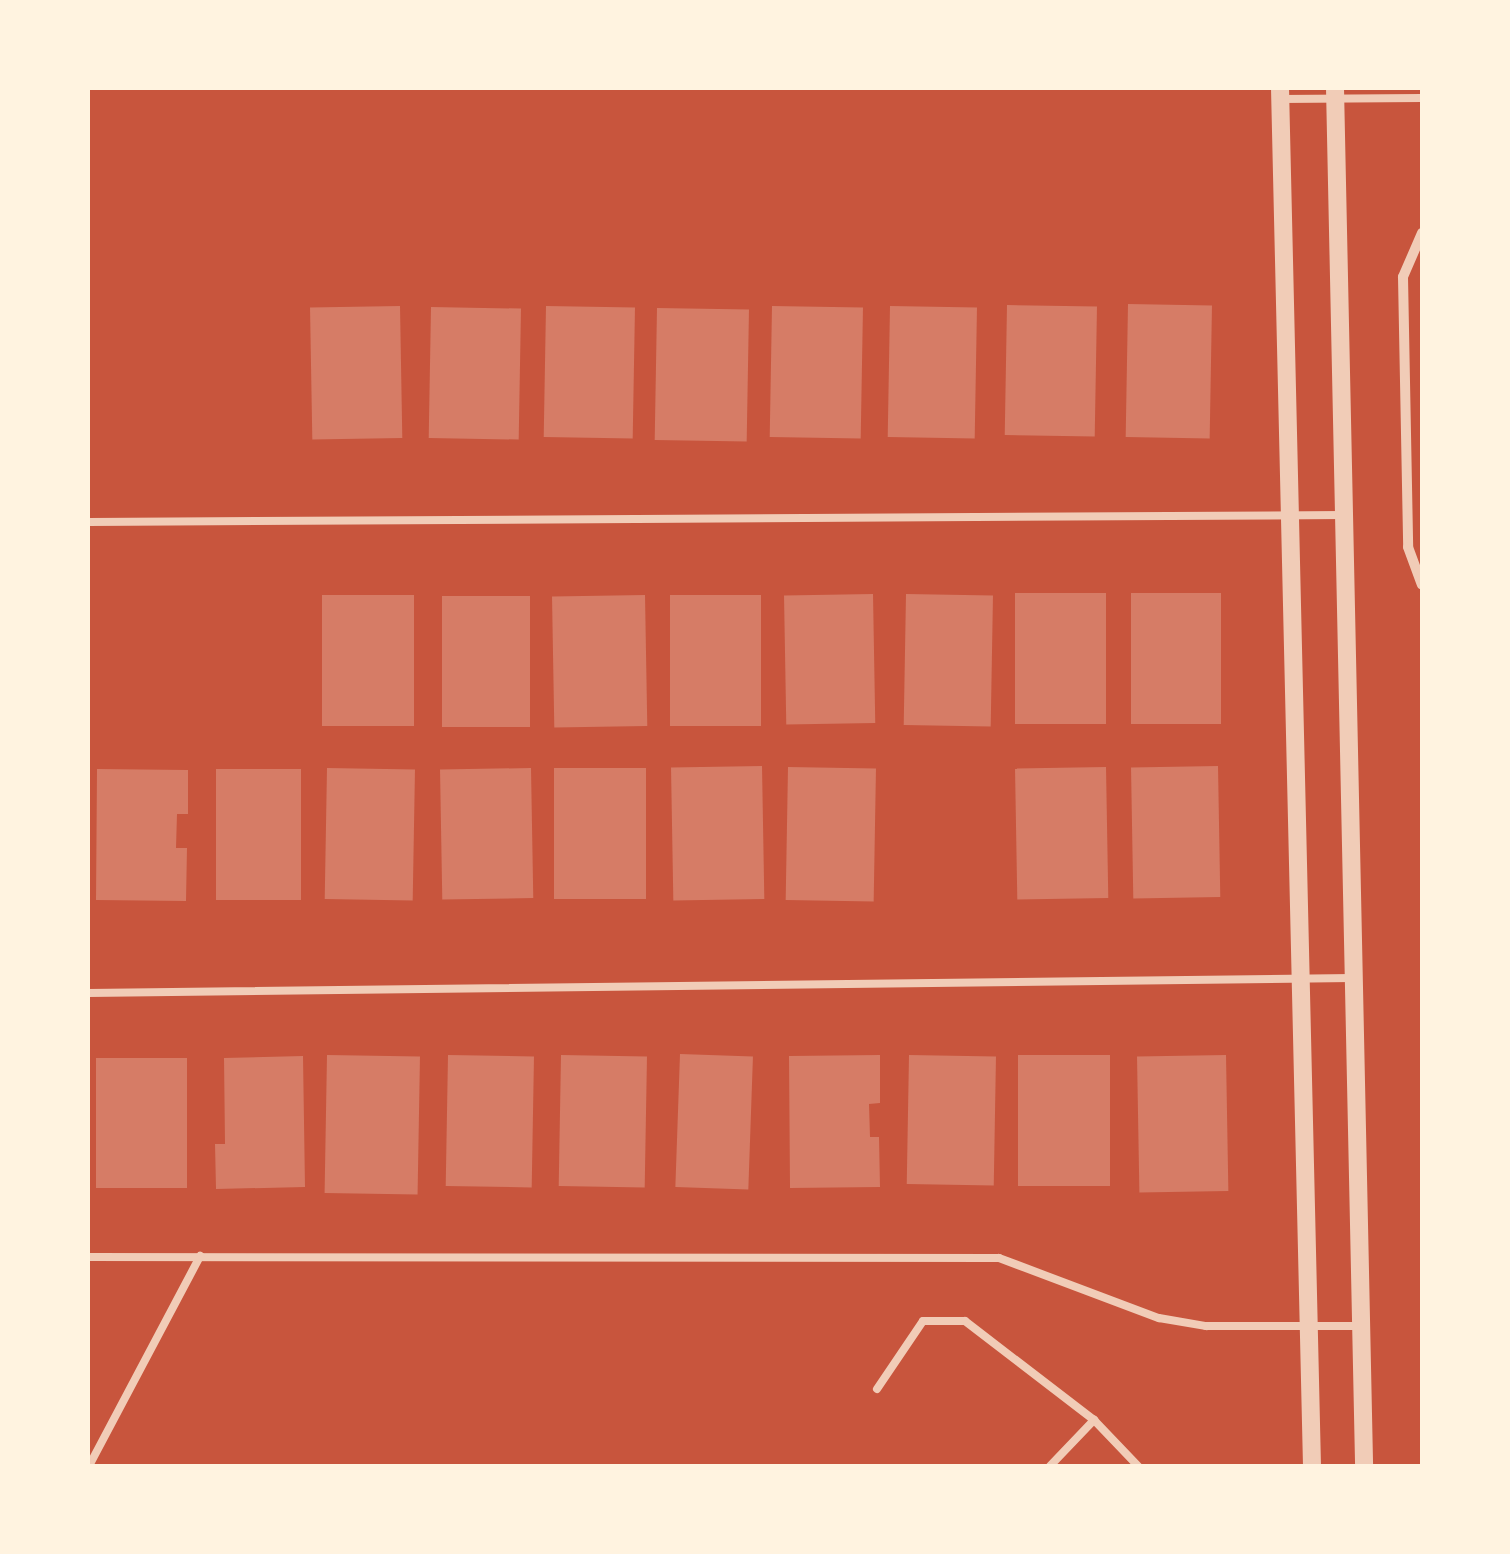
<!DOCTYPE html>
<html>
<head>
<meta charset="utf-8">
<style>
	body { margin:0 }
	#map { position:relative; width:1510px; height:1554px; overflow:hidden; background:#c8553d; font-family:Arial,sans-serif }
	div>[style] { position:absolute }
	.building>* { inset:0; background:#d67c66; transform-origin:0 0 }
	.service>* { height:8px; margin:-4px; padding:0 4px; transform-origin:4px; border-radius:4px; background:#f1ccb7 }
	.minor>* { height:10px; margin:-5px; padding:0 5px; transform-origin:5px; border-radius:5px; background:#f1ccb7 }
	.tertiary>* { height:18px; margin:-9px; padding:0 9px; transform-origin:9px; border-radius:9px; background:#f1ccb7 }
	span { translate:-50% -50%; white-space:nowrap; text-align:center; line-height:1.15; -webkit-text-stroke:9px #fff3e0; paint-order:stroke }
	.frame { position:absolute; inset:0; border:90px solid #fff3e0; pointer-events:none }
</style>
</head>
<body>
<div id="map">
	<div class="building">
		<i style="left:1128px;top:304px;width:84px;height:133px;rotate:1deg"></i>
		<i style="left:1007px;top:305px;width:90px;height:130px;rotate:1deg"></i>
		<i style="left:400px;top:306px;width:132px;height:90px;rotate:89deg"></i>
		<i style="left:546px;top:306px;width:89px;height:131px;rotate:1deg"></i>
		<i style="left:772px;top:306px;width:91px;height:131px;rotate:1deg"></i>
		<i style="left:890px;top:306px;width:87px;height:131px;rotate:1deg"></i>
		<i style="left:431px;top:307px;width:90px;height:131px;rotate:1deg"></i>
		<i style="left:657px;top:308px;width:92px;height:132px;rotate:1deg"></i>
		<i style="left:1106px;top:593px;width:131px;height:91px;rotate:90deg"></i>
		<i style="left:1221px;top:593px;width:131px;height:90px;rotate:90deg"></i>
		<i style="left:873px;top:594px;width:129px;height:89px;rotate:89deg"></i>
		<i style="left:906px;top:594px;width:87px;height:131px;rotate:1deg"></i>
		<i style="left:414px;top:595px;width:131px;height:92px;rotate:90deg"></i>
		<i style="left:645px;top:595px;width:131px;height:93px;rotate:89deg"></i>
		<i style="left:761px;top:595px;width:131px;height:91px;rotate:90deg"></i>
		<i style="left:442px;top:596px;width:88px;height:131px"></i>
		<i style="left:762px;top:766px;width:133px;height:91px;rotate:89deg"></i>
		<i style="left:1218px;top:766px;width:131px;height:87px;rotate:89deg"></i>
		<i style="left:788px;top:767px;width:88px;height:133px;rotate:1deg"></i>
		<i style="left:1106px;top:767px;width:131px;height:91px;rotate:89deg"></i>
		<i style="left:327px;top:768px;width:88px;height:131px;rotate:1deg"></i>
		<i style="left:531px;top:768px;width:130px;height:91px;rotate:89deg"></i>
		<i style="left:646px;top:768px;width:131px;height:92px;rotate:90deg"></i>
		<i style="clip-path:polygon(97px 769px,188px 770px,188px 814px,177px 814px,176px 848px,187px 848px,186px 901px,96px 900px)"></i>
		<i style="left:216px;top:769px;width:85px;height:131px"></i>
		<i style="left:680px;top:1054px;width:73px;height:133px;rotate:2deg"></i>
		<i style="left:327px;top:1055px;width:93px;height:138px;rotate:1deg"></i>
		<i style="left:448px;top:1055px;width:86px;height:131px;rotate:1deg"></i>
		<i style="left:561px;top:1055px;width:86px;height:131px;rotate:1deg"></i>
		<i style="clip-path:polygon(880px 1055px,880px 1103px,869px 1104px,870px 1137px,879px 1137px,880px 1187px,790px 1188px,789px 1056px)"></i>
		<i style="left:909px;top:1055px;width:87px;height:129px;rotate:1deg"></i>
		<i style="left:1110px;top:1055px;width:131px;height:92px;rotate:90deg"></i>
		<i style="left:1226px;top:1055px;width:136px;height:89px;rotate:89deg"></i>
		<i style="clip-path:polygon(303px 1056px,305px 1187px,216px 1189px,215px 1144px,225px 1144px,224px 1058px)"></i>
		<i style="left:187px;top:1058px;width:130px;height:91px;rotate:90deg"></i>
	</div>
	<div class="service">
		<i style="left:1280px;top:99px;width:142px;rotate:-0.4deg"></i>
		<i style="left:88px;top:522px;width:1256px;rotate:-0.32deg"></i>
		<i style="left:88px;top:993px;width:1264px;rotate:-0.68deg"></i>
		<i style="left:88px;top:1257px;width:911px;rotate:0.06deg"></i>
		<i style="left:999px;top:1258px;width:171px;rotate:20.6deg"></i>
		<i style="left:1159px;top:1318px;width:48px;rotate:9.7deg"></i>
		<i style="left:1206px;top:1326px;width:154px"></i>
		<i style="left:877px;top:1389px;width:82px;rotate:-55.9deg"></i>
		<i style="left:923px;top:1321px;width:42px"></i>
		<i style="left:965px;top:1321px;width:163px;rotate:37.5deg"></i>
		<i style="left:1094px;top:1420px;width:64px;rotate:46.3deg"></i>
		<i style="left:89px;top:1466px;width:238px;rotate:-62.1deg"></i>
		<i style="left:1050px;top:1466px;width:64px;rotate:-46.3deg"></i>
	</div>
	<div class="minor">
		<i style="left:1422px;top:233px;width:48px;rotate:113.4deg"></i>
		<i style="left:1403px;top:277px;width:270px;rotate:88.9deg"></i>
		<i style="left:1408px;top:547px;width:40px;rotate:69.8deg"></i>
	</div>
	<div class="tertiary">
		<i style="left:1280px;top:88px;width:1378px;rotate:88.67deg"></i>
		<i style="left:1335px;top:88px;width:1378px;rotate:88.79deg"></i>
	</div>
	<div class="frame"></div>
</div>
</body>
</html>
